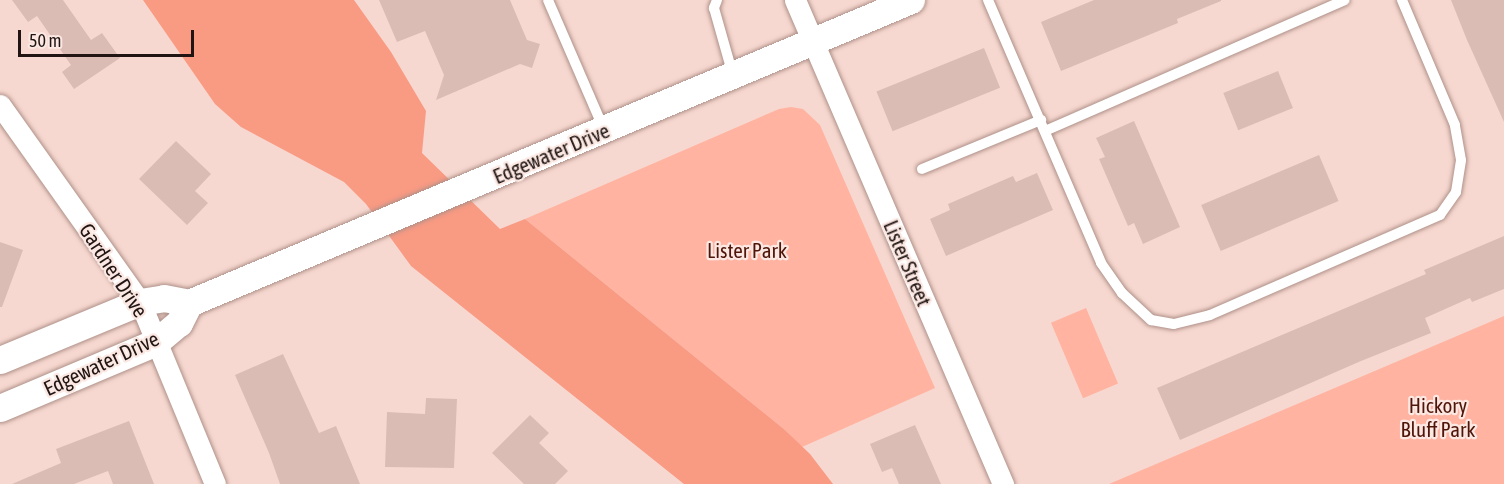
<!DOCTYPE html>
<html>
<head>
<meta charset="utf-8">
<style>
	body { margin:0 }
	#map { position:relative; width:1504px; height:484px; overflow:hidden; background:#f7d8d0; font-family:"Asap Condensed",sans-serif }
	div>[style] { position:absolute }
	.green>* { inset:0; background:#ffb3a0; transform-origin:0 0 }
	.water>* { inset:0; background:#f99a83 }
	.building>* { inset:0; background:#dbbcb4; transform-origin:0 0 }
	.roads { filter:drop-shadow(0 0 2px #ae9189) drop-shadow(0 0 2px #ae9189) }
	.service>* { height:10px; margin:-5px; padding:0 5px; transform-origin:5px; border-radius:5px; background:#fff }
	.minor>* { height:21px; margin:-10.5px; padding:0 10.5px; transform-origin:10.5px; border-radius:10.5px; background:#fff }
	.tertiary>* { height:27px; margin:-13.5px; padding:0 13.5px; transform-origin:13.5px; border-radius:13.5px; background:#fff }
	span { translate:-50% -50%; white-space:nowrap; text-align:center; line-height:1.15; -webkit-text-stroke:4.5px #fbe8e3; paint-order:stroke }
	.street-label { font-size:21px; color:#201513 }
	.park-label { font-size:21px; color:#4f1508 }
	.scale { position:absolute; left:18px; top:30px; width:176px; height:27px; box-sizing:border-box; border:3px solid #201513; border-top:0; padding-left:8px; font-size:18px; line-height:21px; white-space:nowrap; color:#201513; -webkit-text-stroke:4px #fbe8e3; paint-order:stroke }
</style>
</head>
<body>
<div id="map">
	<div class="green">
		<i style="clip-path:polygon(791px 107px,803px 109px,820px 125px,935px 388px,802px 447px,785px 430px,525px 219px,779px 109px)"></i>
		<i style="left:1086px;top:308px;width:82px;height:38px;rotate:67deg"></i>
		<i style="clip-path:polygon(1504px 316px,1504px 484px,1109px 484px)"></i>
	</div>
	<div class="water">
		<i style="clip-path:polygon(143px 0,354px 0,391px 52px,426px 111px,422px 153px,500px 229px,525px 219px,785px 430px,810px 454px,833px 484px,684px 484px,411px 266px,366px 204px,344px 182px,241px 127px,215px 104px)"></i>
	</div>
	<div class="building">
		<i style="clip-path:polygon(12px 0,63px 0,91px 40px,102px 33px,120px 58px,74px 89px,62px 72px,71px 65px,37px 16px,28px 22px)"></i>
		<i style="clip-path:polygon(379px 0,510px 0,527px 40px,540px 44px,532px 68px,520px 64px,436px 100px,444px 75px,425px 31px,397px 42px)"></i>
		<i style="clip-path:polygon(1094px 0,1221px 0,1221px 1px,1177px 19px,1178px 23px,1061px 71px,1041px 22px)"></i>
		<i style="clip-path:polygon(1451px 0,1504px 0,1504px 122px,1467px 40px)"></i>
		<i style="left:984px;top:48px;width:43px;height:116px;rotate:68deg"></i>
		<i style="left:1278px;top:71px;width:40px;height:59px;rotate:68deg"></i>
		<i style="clip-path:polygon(1134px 121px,1180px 227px,1143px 244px,1134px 223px,1128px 226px,1099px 159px,1105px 157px,1096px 138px)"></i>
		<i style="clip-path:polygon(176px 141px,211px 174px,195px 191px,208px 203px,187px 225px,139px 179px)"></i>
		<i style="left:1319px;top:155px;width:50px;height:128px;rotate:67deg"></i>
		<i style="clip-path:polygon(1037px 173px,1053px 210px,946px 256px,930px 219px,950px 210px,948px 204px,1013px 176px,1016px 182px)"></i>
		<i style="clip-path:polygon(1504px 236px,1504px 289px,1472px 302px,1470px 298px,1425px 318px,1431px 333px,1361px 361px,1180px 440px,1157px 388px,1426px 274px,1424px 270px)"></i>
		<i style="clip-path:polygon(0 242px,23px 250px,2px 307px,0 307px)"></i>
		<i style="clip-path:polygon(283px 354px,319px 433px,336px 426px,360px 484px,280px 484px,269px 453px,235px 375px)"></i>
		<i style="clip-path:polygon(426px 398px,457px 399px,454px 468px,385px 467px,387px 412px,425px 414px)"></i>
		<i style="clip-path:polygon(530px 415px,549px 433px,539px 443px,568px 471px,555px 484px,524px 484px,492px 453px)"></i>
		<i style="clip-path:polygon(129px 421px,154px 484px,113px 484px,108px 471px,74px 484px,12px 484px,61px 463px,56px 449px)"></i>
		<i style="clip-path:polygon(915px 425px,941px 484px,899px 484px,892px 468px,882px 472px,870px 444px)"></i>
	</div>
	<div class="roads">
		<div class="service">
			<i style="left:548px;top:0;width:138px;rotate:66.6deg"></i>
			<i style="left:717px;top:0;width:9px;rotate:111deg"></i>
			<i style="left:714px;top:8px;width:70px;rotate:74.2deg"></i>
			<i style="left:988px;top:0;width:286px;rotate:66.7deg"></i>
			<i style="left:1101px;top:263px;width:37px;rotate:55deg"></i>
			<i style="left:1122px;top:293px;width:40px;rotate:43deg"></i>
			<i style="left:1151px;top:320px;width:23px;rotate:10deg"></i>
			<i style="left:1174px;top:324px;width:37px;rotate:-14deg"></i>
			<i style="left:1210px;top:315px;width:251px;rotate:-23.5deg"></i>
			<i style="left:1440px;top:215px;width:28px;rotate:-55deg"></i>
			<i style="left:1456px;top:192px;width:32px;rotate:-81deg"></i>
			<i style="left:1461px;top:160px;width:36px;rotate:-100deg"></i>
			<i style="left:1455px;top:125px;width:136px;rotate:-113deg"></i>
			<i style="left:1045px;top:131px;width:327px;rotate:-23.6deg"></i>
			<i style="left:922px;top:169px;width:129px;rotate:-22.4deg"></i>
		</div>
		<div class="minor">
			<i style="left:795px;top:0;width:527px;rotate:66.74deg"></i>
			<i style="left:0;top:105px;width:242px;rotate:54.6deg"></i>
			<i style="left:140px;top:302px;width:197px;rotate:67.6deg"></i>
		</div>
		<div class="tertiary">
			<i style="left:0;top:360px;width:152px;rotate:-22.5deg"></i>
			<i style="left:140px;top:302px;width:24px;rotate:-9deg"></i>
			<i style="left:164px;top:298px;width:25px;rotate:11deg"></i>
			<i style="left:189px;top:303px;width:783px;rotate:-22.77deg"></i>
			<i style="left:0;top:408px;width:169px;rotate:-22.9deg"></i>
			<i style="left:156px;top:342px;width:30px;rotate:-40deg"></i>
			<i style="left:179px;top:323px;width:22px;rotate:-63deg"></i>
		</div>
	</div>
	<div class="street-label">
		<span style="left:551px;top:153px;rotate:-23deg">Edgewater Drive</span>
		<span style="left:908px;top:263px;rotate:67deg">Lister Street</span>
		<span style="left:114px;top:270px;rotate:57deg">Gardner Drive</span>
		<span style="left:101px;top:363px;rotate:-25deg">Edgewater Drive</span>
	</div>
	<div class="park-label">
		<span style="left:747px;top:250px">Lister Park</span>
		<span style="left:1438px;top:417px">Hickory<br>Bluff Park</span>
	</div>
	<div class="scale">50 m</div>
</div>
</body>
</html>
